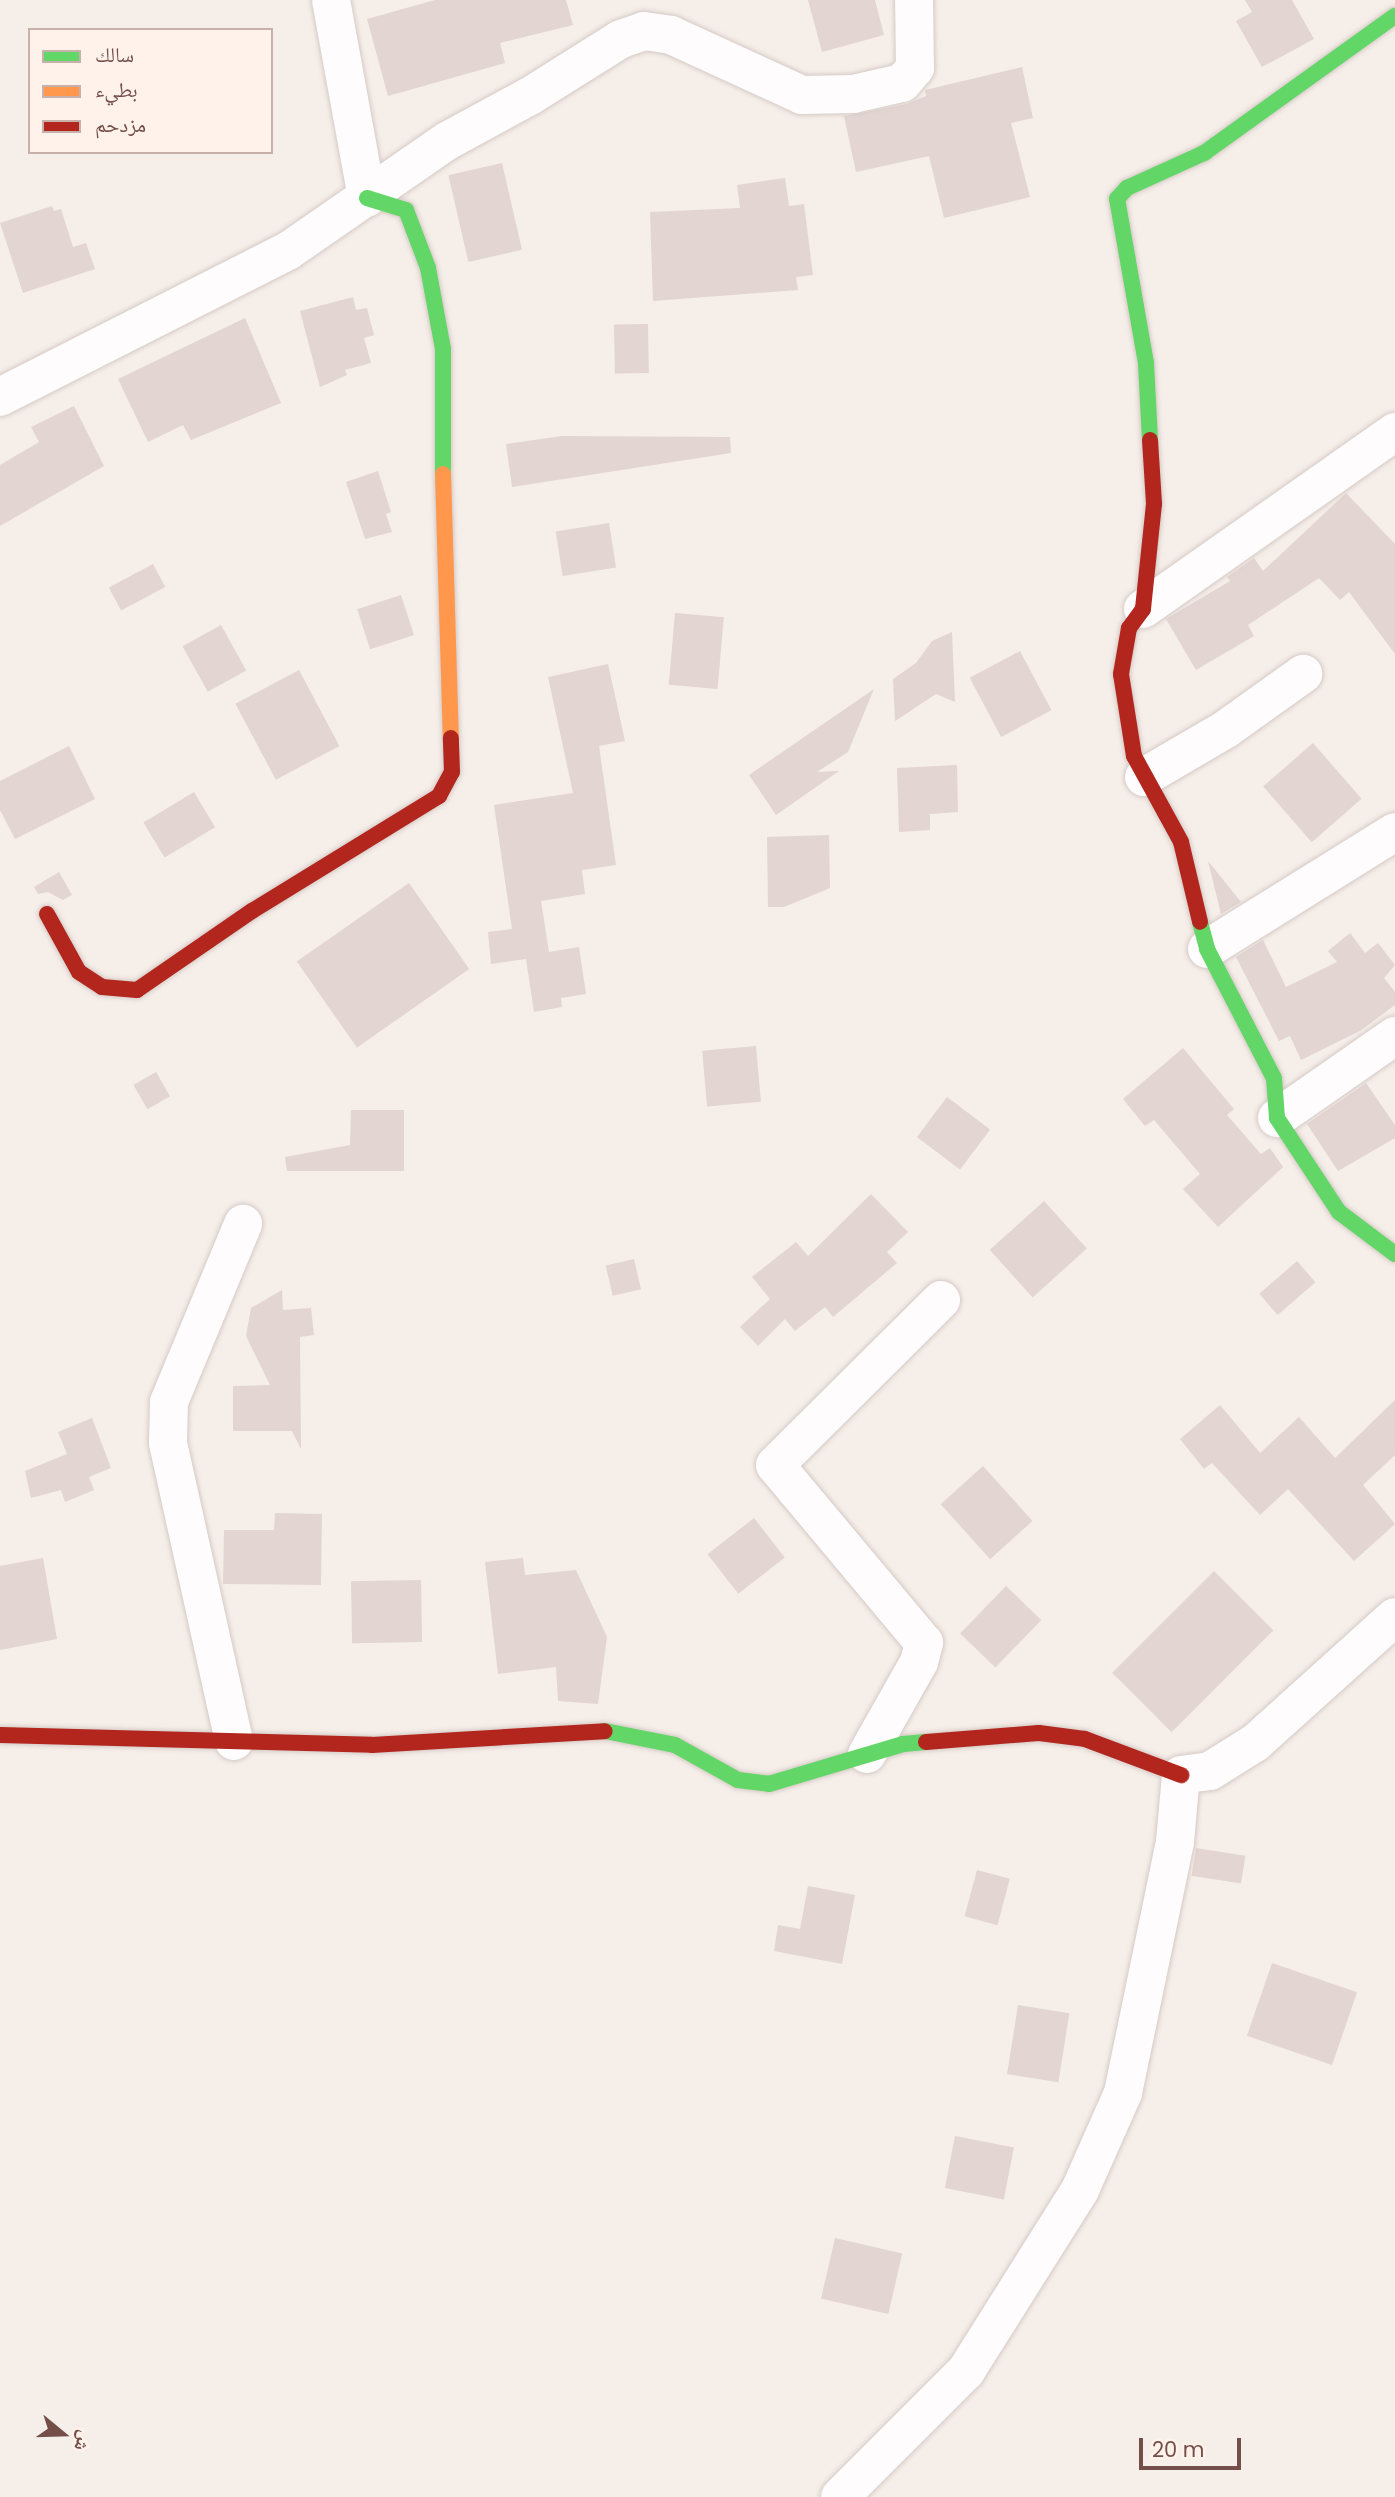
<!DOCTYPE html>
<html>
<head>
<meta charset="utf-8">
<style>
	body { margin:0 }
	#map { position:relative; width:1395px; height:2497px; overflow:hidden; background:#f6eee9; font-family:Poppins,"Noto Naskh Arabic",sans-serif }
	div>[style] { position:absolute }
	.building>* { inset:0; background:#e3d5d1; transform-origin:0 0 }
	.roads { filter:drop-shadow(0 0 2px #d5cac6) drop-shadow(0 0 2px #d5cac6) }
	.street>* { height:38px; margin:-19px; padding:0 19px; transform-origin:19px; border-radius:19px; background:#fefcfc }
	.fast>* { height:16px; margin:-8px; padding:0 8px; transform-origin:8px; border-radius:8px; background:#63d668 }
	.slow>* { height:16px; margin:-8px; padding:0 8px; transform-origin:8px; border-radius:8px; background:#ff974d }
	.jam>* { height:16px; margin:-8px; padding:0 8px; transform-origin:8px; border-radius:8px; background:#b3261e }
	span { translate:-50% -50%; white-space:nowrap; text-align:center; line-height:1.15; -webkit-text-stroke:7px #fff2ea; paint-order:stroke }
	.legend { position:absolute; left:28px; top:28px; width:245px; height:126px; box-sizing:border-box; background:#fff2ea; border:2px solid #c7b1aa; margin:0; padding:9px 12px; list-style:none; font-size:21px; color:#744f49 }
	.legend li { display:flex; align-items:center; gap:14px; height:35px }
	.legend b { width:35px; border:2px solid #c7b1aa }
	.north { position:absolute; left:28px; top:2399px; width:70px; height:70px; -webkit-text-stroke:5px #fff2ea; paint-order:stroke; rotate:109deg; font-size:19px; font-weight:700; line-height:28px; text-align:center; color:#744f49 }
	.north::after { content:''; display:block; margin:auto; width:24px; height:32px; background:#744f49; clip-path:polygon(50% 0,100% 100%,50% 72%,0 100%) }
	.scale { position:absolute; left:1139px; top:2438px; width:102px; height:32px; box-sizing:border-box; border:4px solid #744f49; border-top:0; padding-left:9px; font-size:21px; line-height:24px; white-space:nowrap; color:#744f49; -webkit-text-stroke:5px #fff2ea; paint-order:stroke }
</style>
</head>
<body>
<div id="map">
	<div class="building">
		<i style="clip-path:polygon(435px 0,566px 0,573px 25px,500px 43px,505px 63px,388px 96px,367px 19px)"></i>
		<i style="clip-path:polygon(808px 0,875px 0,884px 35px,822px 52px)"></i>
		<i style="clip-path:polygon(1245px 0,1292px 0,1314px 39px,1262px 67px,1236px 21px,1252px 12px)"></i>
		<i style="clip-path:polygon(1022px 67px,1033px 118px,1011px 123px,1030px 197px,944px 218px,929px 156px,856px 172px,844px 116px,907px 104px,926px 96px,925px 90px)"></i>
		<i style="left:502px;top:163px;width:89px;height:55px;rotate:77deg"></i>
		<i style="clip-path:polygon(785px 178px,789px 206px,804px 204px,813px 275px,796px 277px,798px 290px,653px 301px,650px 212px,740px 208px,737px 185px)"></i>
		<i style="clip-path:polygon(52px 206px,54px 211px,61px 209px,73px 247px,86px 243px,95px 269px,23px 293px,0 223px)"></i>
		<i style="clip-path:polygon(353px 297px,356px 310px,367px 308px,374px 335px,364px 338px,371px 363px,345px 370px,347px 375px,320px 387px,300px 311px)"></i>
		<i style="clip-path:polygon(245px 318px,281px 403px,191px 440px,183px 425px,148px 442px,118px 379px)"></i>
		<i style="left:648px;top:324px;width:49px;height:34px;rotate:89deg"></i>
		<i style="clip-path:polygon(74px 406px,104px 466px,0 526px,0 465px,39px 442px,31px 427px)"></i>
		<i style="clip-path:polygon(562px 436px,730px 437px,731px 453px,512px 487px,506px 444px)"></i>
		<i style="clip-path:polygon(378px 471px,391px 512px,386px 514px,392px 532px,365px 539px,346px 482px)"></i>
		<i style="clip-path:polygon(1346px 493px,1395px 544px,1395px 654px,1349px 592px,1340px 600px,1319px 578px,1248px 625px,1254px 636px,1196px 670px,1166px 619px,1230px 581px,1227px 577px,1254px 558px,1263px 571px)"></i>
		<i style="left:609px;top:523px;width:45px;height:54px;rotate:81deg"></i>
		<i style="left:153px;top:564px;width:26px;height:50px;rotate:62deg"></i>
		<i style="left:401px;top:595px;width:42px;height:46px;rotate:72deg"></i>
		<i style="left:675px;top:613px;width:49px;height:72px;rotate:5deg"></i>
		<i style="left:221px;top:625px;width:52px;height:44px;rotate:61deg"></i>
		<i style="clip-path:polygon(952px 632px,955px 702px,936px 694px,895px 721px,893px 679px,916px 663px,932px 641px)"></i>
		<i style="left:1020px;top:651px;width:67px;height:57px;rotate:62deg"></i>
		<i style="clip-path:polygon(608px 664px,625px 741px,599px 746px,616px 865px,582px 870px,585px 894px,541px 901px,549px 952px,579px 947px,586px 994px,561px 998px,562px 1007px,534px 1012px,526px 959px,491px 964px,488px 932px,512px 929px,494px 805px,573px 793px,548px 677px)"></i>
		<i style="left:299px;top:670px;width:86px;height:72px;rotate:62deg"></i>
		<i style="clip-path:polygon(874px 689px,848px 752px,817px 772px,839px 771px,776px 815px,749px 775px)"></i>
		<i style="left:1313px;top:743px;width:74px;height:66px;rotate:49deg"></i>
		<i style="clip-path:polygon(69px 746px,95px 799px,15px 839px,0 810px,0 781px)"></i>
		<i style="clip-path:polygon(957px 765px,958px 812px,930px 814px,930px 830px,899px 832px,897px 768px)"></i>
		<i style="left:194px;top:792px;width:41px;height:59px;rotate:59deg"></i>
		<i style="clip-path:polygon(829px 835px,830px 888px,784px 907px,768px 907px,767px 837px)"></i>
		<i style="clip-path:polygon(1208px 861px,1241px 902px,1221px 914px)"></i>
		<i style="clip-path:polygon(59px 872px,72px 895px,63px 900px,48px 892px,38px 894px,34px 887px)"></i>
		<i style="left:409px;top:883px;width:105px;height:137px;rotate:55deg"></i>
		<i style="clip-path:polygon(1350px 933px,1365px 953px,1378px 943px,1395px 965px,1384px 978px,1395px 992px,1395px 1005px,1360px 1031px,1301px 1060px,1290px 1036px,1279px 1041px,1236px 957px,1263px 940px,1286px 987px,1337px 962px,1328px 951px)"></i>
		<i style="left:756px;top:1046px;width:56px;height:54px;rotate:85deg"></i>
		<i style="clip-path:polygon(1183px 1048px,1234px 1109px,1227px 1115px,1261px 1154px,1270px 1148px,1283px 1167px,1218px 1227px,1183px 1189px,1200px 1174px,1154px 1120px,1145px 1126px,1123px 1099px)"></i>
		<i style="left:156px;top:1072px;width:28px;height:26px;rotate:60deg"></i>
		<i style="clip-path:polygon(1366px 1083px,1395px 1125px,1395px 1138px,1338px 1171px,1307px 1124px)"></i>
		<i style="left:947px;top:1097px;width:54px;height:50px;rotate:37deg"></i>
		<i style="clip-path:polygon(351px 1110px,404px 1110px,404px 1171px,287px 1171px,285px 1157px,350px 1145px)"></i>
		<i style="clip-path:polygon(871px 1194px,908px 1232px,887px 1252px,897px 1263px,833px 1317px,825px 1307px,795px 1331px,785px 1319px,758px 1346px,740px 1327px,770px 1299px,752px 1277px,796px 1242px,808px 1256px)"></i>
		<i style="left:1044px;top:1201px;width:64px;height:73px;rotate:48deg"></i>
		<i style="left:634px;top:1259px;width:31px;height:29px;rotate:77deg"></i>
		<i style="left:1297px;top:1261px;width:28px;height:50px;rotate:49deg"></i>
		<i style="clip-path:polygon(282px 1290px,283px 1310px,311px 1308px,314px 1335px,300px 1337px,301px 1449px,292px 1431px,233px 1431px,233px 1386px,270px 1385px,246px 1336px,251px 1308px)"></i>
		<i style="clip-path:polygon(1395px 1400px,1395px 1455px,1363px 1485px,1395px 1524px,1354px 1561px,1288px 1489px,1260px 1515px,1212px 1463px,1204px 1469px,1180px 1439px,1220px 1405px,1260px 1453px,1299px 1417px,1335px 1458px)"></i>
		<i style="clip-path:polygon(92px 1418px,111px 1468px,89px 1477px,94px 1490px,65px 1502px,61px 1490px,31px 1498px,25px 1471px,67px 1454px,58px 1432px)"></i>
		<i style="left:983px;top:1466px;width:74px;height:57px;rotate:48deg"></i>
		<i style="clip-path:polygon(275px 1513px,322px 1514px,321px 1585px,223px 1584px,224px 1530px,274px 1530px)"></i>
		<i style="left:754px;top:1518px;width:50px;height:59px;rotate:52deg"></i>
		<i style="clip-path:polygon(43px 1558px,57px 1639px,0 1650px,0 1566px)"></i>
		<i style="clip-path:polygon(523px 1558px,525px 1575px,576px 1570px,607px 1637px,598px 1704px,558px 1701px,556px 1667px,498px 1674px,485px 1562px)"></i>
		<i style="left:1214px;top:1571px;width:84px;height:144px;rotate:45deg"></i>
		<i style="left:421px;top:1580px;width:62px;height:70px;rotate:89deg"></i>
		<i style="left:1006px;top:1586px;width:49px;height:66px;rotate:44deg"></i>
		<i style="left:1196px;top:1848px;width:50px;height:28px;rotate:9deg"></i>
		<i style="left:977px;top:1870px;width:34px;height:48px;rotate:15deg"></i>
		<i style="clip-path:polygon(808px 1886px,855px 1895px,842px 1964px,774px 1951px,778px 1925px,800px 1929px)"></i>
		<i style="left:1272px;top:1963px;width:90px;height:77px;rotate:19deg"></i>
		<i style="left:1018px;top:2005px;width:52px;height:70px;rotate:9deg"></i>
		<i style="left:955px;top:2136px;width:60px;height:53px;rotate:11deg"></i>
		<i style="left:835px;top:2238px;width:69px;height:62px;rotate:13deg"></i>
	</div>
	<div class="roads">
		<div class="street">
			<i style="left:331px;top:0;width:201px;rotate:79.7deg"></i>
			<i style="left:0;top:397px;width:323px;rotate:-26.9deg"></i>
			<i style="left:288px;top:251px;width:193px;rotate:-34.7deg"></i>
			<i style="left:447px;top:141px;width:94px;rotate:-28.5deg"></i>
			<i style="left:530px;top:96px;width:107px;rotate:-32.1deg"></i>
			<i style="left:621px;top:39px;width:24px;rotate:-19deg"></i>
			<i style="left:644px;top:31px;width:27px;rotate:8deg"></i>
			<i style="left:671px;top:35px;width:144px;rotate:24.6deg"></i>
			<i style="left:802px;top:95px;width:51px;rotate:-1.1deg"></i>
			<i style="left:853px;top:94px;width:50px;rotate:-12.7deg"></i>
			<i style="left:902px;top:83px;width:20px;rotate:-49deg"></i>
			<i style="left:915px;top:68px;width:68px;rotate:-90.8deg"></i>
			<i style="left:1143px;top:609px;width:308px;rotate:-35.1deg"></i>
			<i style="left:1144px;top:777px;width:95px;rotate:-30.3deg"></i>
			<i style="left:1226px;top:729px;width:95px;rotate:-35.5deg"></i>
			<i style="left:1207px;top:949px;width:221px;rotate:-31.9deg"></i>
			<i style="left:1277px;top:1118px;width:144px;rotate:-34.8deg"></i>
			<i style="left:234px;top:1741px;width:305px;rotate:-102.5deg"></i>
			<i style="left:168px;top:1443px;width:41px;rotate:-88.6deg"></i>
			<i style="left:169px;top:1402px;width:193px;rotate:-67.4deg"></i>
			<i style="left:867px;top:1754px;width:106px;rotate:-60.5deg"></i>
			<i style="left:919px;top:1662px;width:20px;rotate:-75deg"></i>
			<i style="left:924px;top:1643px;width:232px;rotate:-129.9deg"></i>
			<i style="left:775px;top:1465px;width:234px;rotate:-44.8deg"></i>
			<i style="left:840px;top:2497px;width:178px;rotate:-45deg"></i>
			<i style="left:966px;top:2371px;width:214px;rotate:-57.8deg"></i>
			<i style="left:1080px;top:2190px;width:106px;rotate:-66.1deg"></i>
			<i style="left:1123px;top:2093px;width:256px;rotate:-78.3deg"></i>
			<i style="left:1175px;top:1842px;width:67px;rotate:-84.9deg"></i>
			<i style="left:1181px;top:1775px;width:29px;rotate:-8deg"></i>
			<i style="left:1210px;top:1771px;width:53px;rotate:-31.9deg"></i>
			<i style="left:1255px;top:1743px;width:188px;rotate:-42deg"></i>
		</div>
		<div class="fast">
			<i style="left:367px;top:198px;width:41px;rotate:17.1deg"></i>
			<i style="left:406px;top:210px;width:62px;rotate:69.2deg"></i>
			<i style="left:428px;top:268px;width:82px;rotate:79.5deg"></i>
			<i style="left:443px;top:349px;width:125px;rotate:90deg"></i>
			<i style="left:1150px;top:440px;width:77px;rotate:-93deg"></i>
			<i style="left:1146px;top:363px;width:167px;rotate:-100deg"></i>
			<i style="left:1117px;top:199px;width:15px;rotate:-48deg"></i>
			<i style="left:1127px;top:188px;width:85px;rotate:-24.4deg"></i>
			<i style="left:1204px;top:153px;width:235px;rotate:-35.7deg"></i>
			<i style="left:1200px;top:922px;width:28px;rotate:75deg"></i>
			<i style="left:1207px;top:949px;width:145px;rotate:62.6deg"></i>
			<i style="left:1274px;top:1078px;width:40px;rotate:85.7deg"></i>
			<i style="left:1277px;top:1118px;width:113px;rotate:56.6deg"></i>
			<i style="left:1339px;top:1212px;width:70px;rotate:36.9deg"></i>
			<i style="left:605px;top:1731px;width:71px;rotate:11.3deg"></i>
			<i style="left:675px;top:1745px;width:72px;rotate:29.1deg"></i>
			<i style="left:738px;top:1780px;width:31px;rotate:7deg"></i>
			<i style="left:769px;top:1784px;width:140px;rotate:-16.6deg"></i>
			<i style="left:903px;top:1744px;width:23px;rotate:-5deg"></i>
		</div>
		<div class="slow">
			<i style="left:443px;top:474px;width:264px;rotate:88.3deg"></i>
		</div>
		<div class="jam">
			<i style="left:1150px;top:440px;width:64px;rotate:86.4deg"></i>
			<i style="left:1154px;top:504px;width:106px;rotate:96deg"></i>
			<i style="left:1143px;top:609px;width:24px;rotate:126deg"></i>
			<i style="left:1129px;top:628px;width:47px;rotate:99.9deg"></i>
			<i style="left:1121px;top:674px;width:83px;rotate:81deg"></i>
			<i style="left:1134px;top:756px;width:98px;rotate:61.3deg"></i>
			<i style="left:1181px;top:842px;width:82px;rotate:76.6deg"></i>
			<i style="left:47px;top:914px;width:66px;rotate:61.1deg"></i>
			<i style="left:79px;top:972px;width:27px;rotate:33deg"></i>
			<i style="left:102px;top:987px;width:35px;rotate:5deg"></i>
			<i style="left:137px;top:990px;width:140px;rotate:-34.5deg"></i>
			<i style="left:252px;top:911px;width:220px;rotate:-31.6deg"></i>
			<i style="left:439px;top:796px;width:27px;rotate:-62deg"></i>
			<i style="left:452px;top:772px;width:34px;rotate:-92deg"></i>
			<i style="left:0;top:1735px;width:372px;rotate:1.5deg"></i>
			<i style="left:372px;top:1745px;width:233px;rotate:-3.4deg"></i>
			<i style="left:926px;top:1742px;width:113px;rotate:-4.6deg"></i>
			<i style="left:1039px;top:1733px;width:46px;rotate:7.4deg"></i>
			<i style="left:1085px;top:1739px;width:103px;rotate:20.6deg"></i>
		</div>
	</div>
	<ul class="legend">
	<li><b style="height:9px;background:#63d668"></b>سالك</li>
	<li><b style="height:9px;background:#ff974d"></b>بطيء</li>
	<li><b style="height:9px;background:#b3261e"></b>مزدحم</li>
	</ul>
	<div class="north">ش</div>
	<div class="scale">20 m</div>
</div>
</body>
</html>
